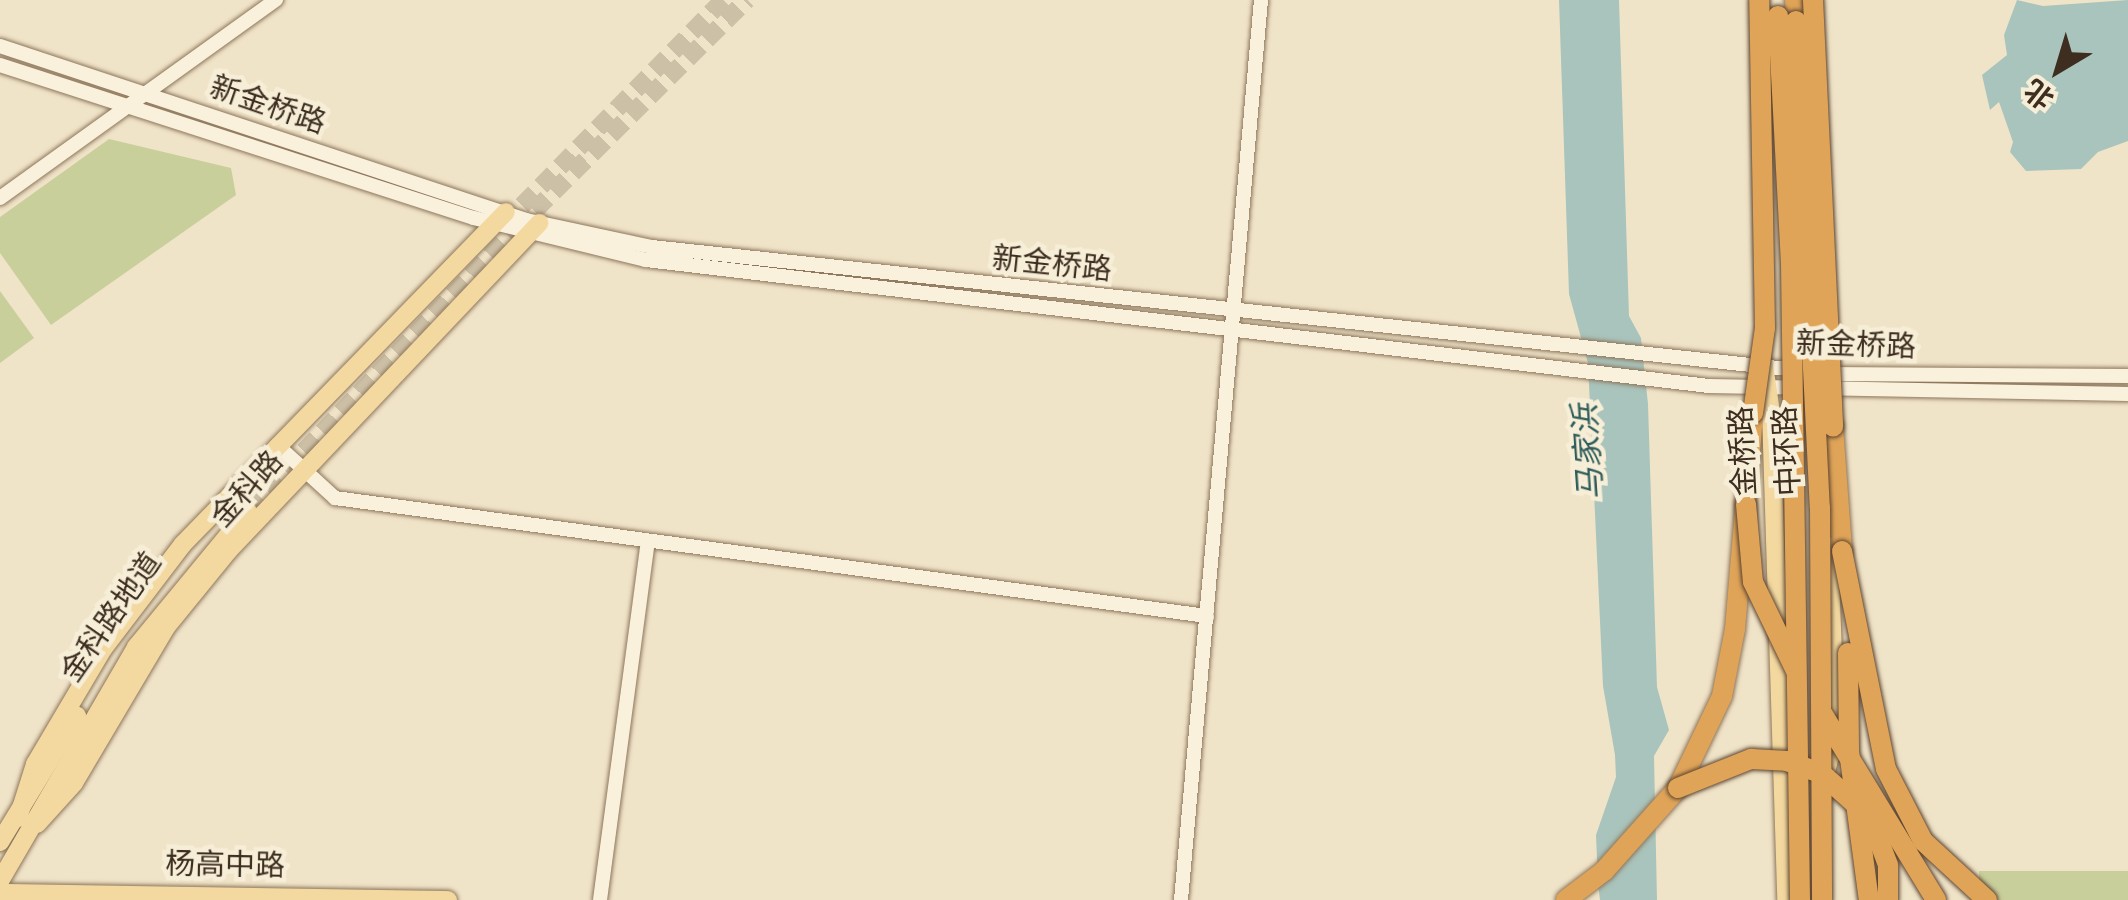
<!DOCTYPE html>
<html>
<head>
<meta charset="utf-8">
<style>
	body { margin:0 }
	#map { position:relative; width:2128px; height:900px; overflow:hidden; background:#f0e4c8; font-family:"Times New Roman","Noto Sans SC",serif }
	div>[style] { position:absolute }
	.green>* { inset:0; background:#c9cf9b; transform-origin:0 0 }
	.water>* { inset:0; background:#a9c4bc }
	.major-tunnel>* { height:18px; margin-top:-9px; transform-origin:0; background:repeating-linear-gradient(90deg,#ccc0a6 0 18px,transparent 0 27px) }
	.roads { filter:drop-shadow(0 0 2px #8d765c) drop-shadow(0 0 2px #8d765c) }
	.minor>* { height:14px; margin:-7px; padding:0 7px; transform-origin:7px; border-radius:7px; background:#faf1dc }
	.major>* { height:18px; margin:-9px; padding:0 9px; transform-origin:9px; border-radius:9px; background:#f3d9a0 }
	.highway>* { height:20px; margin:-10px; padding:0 10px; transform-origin:10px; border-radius:10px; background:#e0a458 }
	.bridges { filter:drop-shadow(0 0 2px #5b4430) drop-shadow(0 0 2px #5b4430) }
	.highway-bridge>* { height:20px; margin:-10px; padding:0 10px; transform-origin:10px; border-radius:10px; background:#e0a458 }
	span { translate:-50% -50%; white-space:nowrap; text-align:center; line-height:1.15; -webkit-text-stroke:9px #f7eed8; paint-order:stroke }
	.street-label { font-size:30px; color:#3d2e20 }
	.water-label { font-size:32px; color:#2f5d5a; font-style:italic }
	.north { position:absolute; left:2008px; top:20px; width:100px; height:100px; -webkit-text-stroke:8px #f7eed8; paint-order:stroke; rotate:218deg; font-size:28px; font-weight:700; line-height:40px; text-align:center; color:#3d2e20 }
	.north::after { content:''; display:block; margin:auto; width:35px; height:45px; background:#3d2e20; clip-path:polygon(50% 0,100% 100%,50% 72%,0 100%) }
</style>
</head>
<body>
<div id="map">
	<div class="green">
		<i style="clip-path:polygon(109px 139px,231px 168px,236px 195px,51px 325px,0 253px,0 217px)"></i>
		<i style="clip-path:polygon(0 291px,34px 338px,0 363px)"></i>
		<i style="left:1979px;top:871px;width:149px;height:29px"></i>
	</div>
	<div class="water">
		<i style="clip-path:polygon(1559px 0,1619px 0,1629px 316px,1641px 338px,1648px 404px,1657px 687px,1669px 730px,1654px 756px,1657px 900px,1600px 900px,1598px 884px,1596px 835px,1616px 777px,1615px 755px,1603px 686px,1588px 363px,1569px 294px)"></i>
		<i style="clip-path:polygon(2017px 0,2043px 6px,2128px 0,2128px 141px,2098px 152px,2081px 169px,2026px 171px,2010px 152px,2013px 142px,1999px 102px,1990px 110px,1982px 75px,2007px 55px,2004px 35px)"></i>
	</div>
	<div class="major-tunnel">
		<i style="left:503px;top:225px;width:315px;rotate:-45.6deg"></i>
		<i style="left:248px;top:510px;width:387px;rotate:-46.4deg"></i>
		<i style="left:515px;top:230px;width:327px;rotate:-44.8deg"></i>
	</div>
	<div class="roads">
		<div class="minor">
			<i style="left:0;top:46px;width:554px;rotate:18.3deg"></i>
			<i style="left:526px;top:220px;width:129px;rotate:12.1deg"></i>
			<i style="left:652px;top:247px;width:1153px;rotate:6.13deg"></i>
			<i style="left:0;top:65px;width:498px;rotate:17.9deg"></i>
			<i style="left:474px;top:218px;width:177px;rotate:13.7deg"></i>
			<i style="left:646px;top:260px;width:1070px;rotate:6.76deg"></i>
			<i style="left:1709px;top:386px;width:419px;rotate:1.1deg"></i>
			<i style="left:0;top:198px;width:340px;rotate:-35.7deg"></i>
			<i style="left:1824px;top:374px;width:304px;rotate:0.4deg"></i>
			<i style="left:277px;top:445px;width:79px;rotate:42.4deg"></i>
			<i style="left:335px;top:498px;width:880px;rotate:7.71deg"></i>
			<i style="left:600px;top:900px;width:361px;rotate:-82.4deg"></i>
			<i style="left:1181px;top:900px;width:904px;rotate:-84.92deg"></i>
		</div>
		<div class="major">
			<i style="left:1764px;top:365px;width:48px;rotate:81.5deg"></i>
			<i style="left:1771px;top:412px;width:488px;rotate:88.2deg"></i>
			<i style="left:1825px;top:776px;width:45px;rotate:-76deg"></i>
			<i style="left:1836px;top:732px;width:186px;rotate:-92.2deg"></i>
			<i style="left:18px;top:818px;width:57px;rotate:-72.5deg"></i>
			<i style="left:35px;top:764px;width:134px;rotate:-59.4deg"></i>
			<i style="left:103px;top:649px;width:132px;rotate:-52.7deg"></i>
			<i style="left:183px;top:544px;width:463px;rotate:-45.8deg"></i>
			<i style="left:37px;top:824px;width:55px;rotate:-47.9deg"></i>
			<i style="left:74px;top:783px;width:182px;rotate:-59.4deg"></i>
			<i style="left:167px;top:626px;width:98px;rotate:-50.8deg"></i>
			<i style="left:229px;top:550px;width:451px;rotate:-46.5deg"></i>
			<i style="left:0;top:842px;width:148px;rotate:-58.6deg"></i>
			<i style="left:0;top:881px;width:271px;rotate:-59.8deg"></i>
			<i style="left:136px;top:647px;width:176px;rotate:-50.5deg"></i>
			<i style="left:0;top:893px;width:448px;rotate:0.9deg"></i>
		</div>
		<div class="highway">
			<i style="left:1795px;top:0;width:21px;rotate:87deg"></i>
			<i style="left:1833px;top:427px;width:124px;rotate:85.8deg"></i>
			<i style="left:1566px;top:900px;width:48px;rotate:-37.3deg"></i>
			<i style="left:1604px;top:871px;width:111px;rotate:-48.3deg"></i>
			<i style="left:1678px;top:788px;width:102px;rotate:-64.4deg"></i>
			<i style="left:1722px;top:696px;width:68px;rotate:-79deg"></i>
			<i style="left:1735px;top:629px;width:217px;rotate:-85.2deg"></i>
		</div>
	</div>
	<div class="bridges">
		<div class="highway-bridge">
			<i style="left:1813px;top:0;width:427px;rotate:87.3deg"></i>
			<i style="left:1778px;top:16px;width:247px;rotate:87deg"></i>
			<i style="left:1791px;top:263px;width:637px;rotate:89.19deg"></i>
			<i style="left:1796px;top:21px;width:487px;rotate:87.2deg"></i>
			<i style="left:1820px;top:507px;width:393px;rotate:89.7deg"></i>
			<i style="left:1753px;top:413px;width:86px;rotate:-82deg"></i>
			<i style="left:1765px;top:328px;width:328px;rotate:-91deg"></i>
			<i style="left:1746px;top:504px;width:78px;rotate:84.9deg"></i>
			<i style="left:1753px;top:582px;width:99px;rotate:64.2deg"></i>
			<i style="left:1842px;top:551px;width:222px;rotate:78.6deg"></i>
			<i style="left:1886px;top:769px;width:81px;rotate:62.8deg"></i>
			<i style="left:1923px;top:841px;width:87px;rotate:42.7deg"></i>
			<i style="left:1848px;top:653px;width:98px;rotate:89.4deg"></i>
			<i style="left:1849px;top:751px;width:150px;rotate:82.4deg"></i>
			<i style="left:1822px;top:713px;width:219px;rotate:58.6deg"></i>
			<i style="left:1678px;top:788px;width:79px;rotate:-21.7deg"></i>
			<i style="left:1751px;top:759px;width:36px;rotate:3deg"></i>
			<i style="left:1787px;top:761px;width:37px;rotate:20deg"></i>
			<i style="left:1822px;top:774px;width:64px;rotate:41.9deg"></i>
			<i style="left:1870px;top:817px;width:51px;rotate:69.4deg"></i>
			<i style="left:1888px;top:865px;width:35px;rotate:90deg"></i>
		</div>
	</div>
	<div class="street-label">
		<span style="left:268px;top:105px;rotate:19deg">新金桥路</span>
		<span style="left:1052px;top:264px;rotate:6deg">新金桥路</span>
		<span style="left:1856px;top:345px;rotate:2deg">新金桥路</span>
		<span style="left:1743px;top:451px;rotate:-93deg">金桥路</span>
		<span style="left:1787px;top:451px;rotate:-93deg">中环路</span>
		<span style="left:247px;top:489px;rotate:-48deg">金科路</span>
		<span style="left:111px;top:617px;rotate:-55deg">金科路地道</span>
		<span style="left:225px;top:865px;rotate:1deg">杨高中路</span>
	</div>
	<div class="water-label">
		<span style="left:1588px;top:452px;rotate:-94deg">马家浜</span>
	</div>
	<div class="north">北</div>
</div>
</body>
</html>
